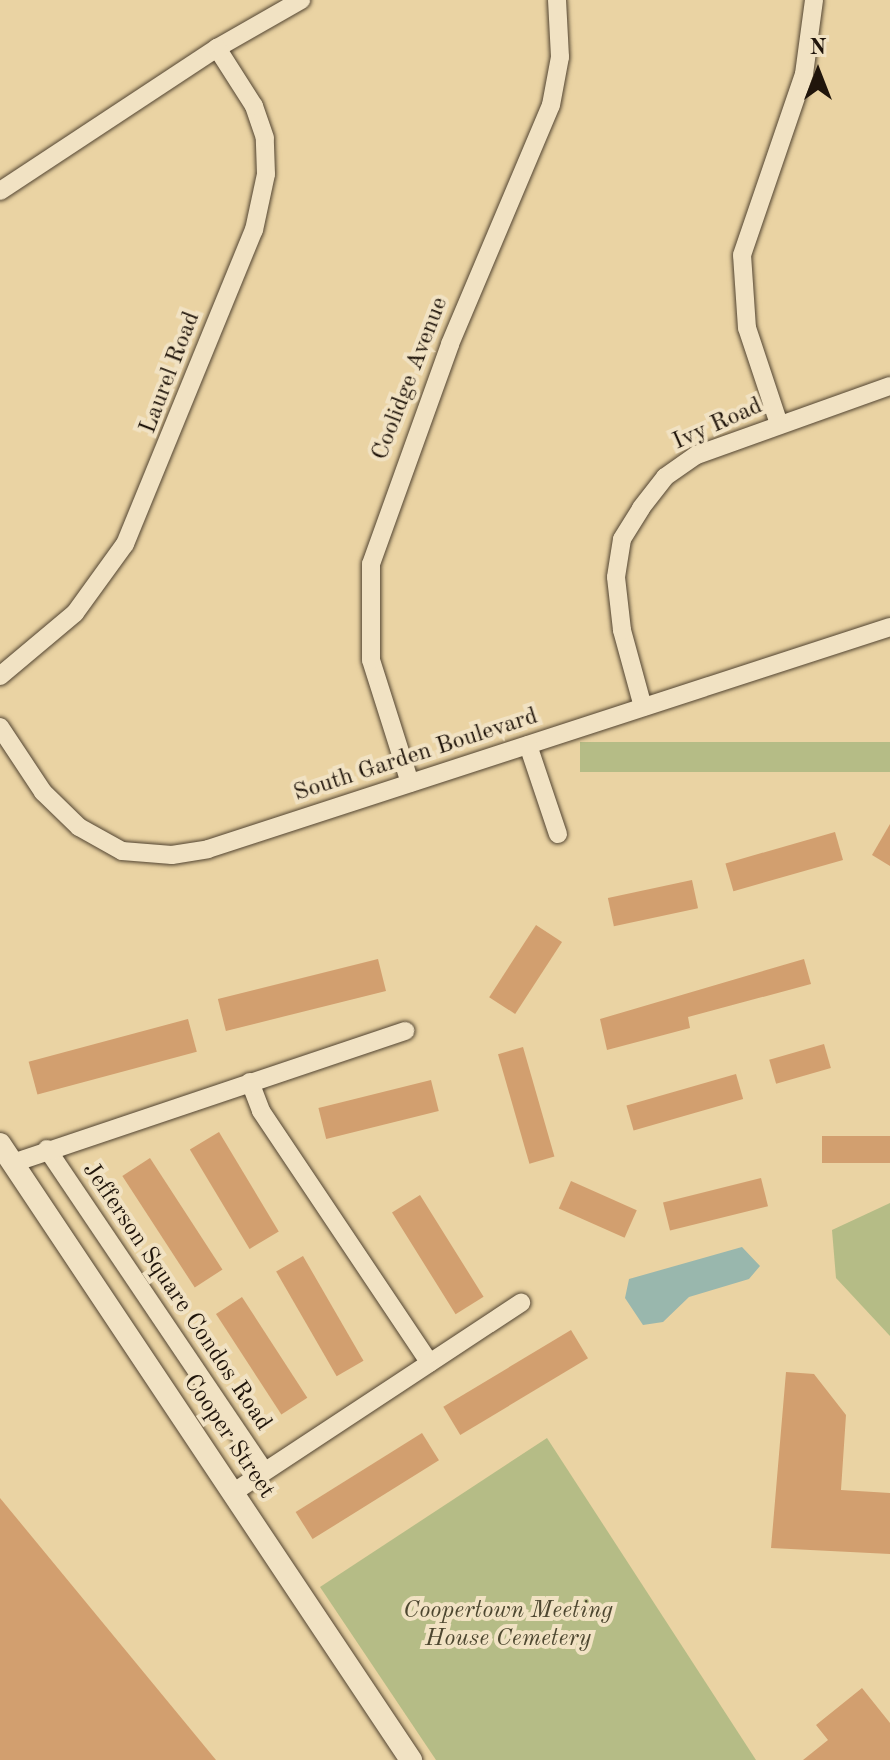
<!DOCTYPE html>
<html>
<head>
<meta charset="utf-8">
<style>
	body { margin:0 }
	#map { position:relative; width:890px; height:1760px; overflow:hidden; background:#ead3a3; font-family:"Old Standard TT",serif }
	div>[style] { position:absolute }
	.green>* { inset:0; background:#b5bc86; transform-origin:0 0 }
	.water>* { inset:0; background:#99b7ad }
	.building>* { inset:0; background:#d29f6f; transform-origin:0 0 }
	.roads { filter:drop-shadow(0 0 2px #524431) drop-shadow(0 0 2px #524431) }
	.minor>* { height:18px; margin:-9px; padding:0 9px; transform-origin:9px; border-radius:9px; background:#f1e2c3 }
	.tertiary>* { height:22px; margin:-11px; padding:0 11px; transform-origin:11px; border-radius:11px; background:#f1e2c3 }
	span { translate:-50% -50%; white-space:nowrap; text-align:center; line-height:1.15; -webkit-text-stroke:8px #f1e2c3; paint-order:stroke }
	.street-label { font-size:24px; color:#20150b }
	.park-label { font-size:24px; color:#4d4730; font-style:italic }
	.north { position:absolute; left:778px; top:32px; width:80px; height:80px; -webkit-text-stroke:6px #f1e2c3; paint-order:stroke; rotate:0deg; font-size:22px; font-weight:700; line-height:32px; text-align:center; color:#20150b }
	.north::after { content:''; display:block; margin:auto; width:28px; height:36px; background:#20150b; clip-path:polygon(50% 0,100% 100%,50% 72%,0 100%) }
</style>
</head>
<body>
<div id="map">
	<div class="green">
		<i style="left:890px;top:742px;width:30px;height:310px;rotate:90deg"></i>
		<i style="clip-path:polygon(890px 1203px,890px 1336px,836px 1278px,832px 1230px)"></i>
		<i style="clip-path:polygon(547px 1438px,756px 1760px,436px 1760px,320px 1587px)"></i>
	</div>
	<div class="water">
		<i style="clip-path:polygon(742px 1247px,760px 1266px,749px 1279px,689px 1297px,663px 1322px,643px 1325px,625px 1298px,629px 1279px)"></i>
	</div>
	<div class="building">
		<i style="clip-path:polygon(890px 824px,890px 866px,872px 855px)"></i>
		<i style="left:835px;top:832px;width:29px;height:114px;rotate:74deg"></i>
		<i style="left:692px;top:880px;width:29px;height:86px;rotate:78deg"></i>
		<i style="left:536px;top:925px;width:31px;height:86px;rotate:33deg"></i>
		<i style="left:378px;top:959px;width:33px;height:165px;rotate:76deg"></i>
		<i style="clip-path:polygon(804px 959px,811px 984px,688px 1017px,690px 1028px,607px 1050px,600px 1019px)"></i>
		<i style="left:188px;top:1019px;width:34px;height:165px;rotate:75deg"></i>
		<i style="left:824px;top:1044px;width:25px;height:57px;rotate:74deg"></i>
		<i style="left:523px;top:1047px;width:114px;height:26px;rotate:74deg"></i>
		<i style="left:736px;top:1074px;width:26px;height:114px;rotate:74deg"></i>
		<i style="left:431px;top:1080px;width:32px;height:116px;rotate:76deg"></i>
		<i style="left:219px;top:1132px;width:116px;height:34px;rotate:59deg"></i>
		<i style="left:890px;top:1136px;width:27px;height:68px;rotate:90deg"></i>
		<i style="left:150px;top:1158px;width:133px;height:33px;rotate:57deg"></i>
		<i style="left:761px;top:1178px;width:29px;height:101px;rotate:76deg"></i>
		<i style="left:571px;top:1181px;width:72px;height:30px;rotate:24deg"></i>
		<i style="left:420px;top:1195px;width:120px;height:33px;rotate:58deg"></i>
		<i style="left:303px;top:1256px;width:121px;height:31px;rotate:60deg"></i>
		<i style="left:242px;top:1297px;width:120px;height:31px;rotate:57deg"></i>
		<i style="left:571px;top:1330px;width:33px;height:149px;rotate:59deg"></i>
		<i style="clip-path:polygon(786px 1372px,814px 1374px,846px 1415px,841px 1490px,890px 1493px,890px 1554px,771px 1548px)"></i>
		<i style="left:422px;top:1433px;width:32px;height:149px;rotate:58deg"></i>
		<i style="clip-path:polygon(0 1498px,216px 1760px,0 1760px)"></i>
		<i style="clip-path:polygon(862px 1688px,890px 1723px,890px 1760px,803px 1760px,828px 1740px,816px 1725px)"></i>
	</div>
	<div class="roads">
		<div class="minor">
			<i style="left:0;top:191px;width:260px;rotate:-33.4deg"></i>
			<i style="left:217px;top:48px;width:97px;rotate:-29.7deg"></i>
			<i style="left:779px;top:424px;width:101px;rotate:-108.4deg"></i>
			<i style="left:747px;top:328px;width:73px;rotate:-93.9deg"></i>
			<i style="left:742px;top:255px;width:191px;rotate:-71.1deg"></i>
			<i style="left:804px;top:74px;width:75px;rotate:-82.3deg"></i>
			<i style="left:0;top:676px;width:98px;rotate:-40deg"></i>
			<i style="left:75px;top:613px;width:85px;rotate:-54.1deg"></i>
			<i style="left:125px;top:544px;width:339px;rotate:-67.7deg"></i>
			<i style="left:254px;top:230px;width:57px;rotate:-77.9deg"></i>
			<i style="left:266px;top:174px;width:36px;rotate:-92deg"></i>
			<i style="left:265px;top:138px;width:34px;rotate:-109deg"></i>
			<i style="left:254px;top:106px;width:69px;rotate:-122.5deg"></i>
			<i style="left:643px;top:707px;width:80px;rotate:-105.3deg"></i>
			<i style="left:622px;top:630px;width:53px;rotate:-96.5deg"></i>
			<i style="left:616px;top:577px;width:38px;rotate:-81deg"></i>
			<i style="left:622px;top:539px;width:36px;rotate:-58deg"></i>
			<i style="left:641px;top:508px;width:39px;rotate:-52deg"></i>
			<i style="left:665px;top:477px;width:39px;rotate:-35deg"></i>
			<i style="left:697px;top:455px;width:205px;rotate:-19.7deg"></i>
			<i style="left:0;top:727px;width:78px;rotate:56.5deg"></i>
			<i style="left:43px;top:792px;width:50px;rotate:44.2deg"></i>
			<i style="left:79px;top:827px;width:49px;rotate:29.2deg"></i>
			<i style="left:122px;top:851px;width:50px;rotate:4.6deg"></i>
			<i style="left:172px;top:855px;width:36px;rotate:-9deg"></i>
			<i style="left:208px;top:849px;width:717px;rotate:-18.03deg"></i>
			<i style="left:528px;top:745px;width:94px;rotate:71.4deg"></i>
			<i style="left:410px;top:783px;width:129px;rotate:-107.6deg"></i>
			<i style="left:371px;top:660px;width:96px;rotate:-90deg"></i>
			<i style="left:371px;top:564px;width:234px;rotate:-70.2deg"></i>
			<i style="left:450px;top:344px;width:259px;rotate:-67.1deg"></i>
			<i style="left:551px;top:105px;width:49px;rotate:-79.4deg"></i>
			<i style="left:560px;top:57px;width:57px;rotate:-93deg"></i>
			<i style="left:250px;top:1082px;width:31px;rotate:69deg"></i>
			<i style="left:261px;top:1111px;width:303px;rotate:56.2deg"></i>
			<i style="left:47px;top:1149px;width:388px;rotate:56deg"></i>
			<i style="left:13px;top:1163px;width:414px;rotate:-18.6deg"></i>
			<i style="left:234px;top:1492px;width:344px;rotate:-33.4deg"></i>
		</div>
		<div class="tertiary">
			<i style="left:0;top:1144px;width:741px;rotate:56.29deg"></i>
		</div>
	</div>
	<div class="street-label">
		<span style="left:171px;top:373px;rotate:-69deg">Laurel Road</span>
		<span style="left:411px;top:379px;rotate:-69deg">Coolidge Avenue</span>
		<span style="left:718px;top:425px;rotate:-24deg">Ivy Road</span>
		<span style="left:416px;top:756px;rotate:-18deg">South Garden Boulevard</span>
		<span style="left:176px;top:1297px;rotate:56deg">Jefferson Square Condos Road</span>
		<span style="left:228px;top:1437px;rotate:56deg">Cooper Street</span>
	</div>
	<div class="park-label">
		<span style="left:508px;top:1626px">Coopertown Meeting<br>House Cemetery</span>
	</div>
	<div class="north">N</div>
</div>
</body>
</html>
